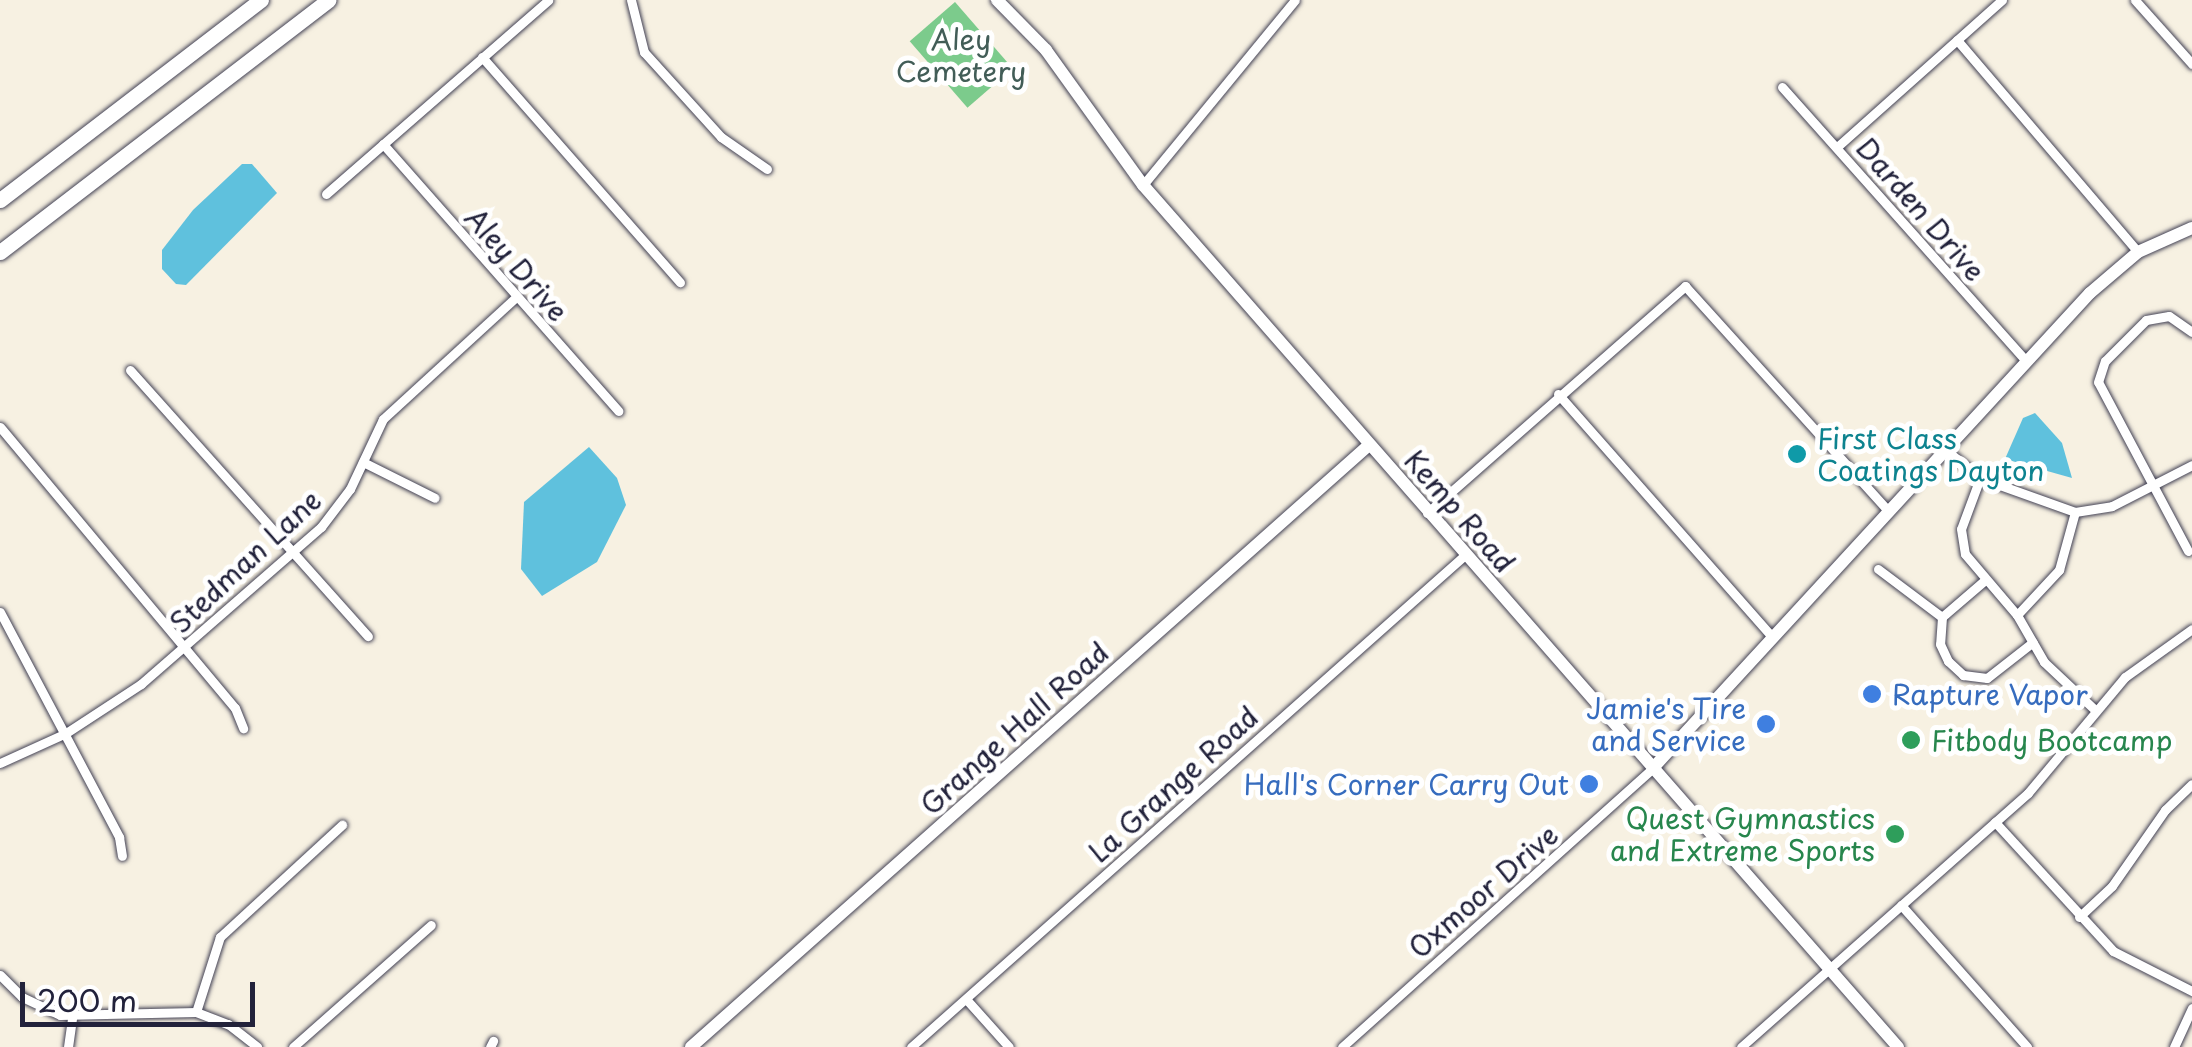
<!DOCTYPE html>
<html>
<head>
<meta charset="utf-8">
<style>
	body { margin:0 }
	#map { position:relative; width:2192px; height:1047px; overflow:hidden; background:#f7f1e2; font-family:"Playpen Sans",sans-serif }
	div>[style] { position:absolute }
	.green>* { inset:0; background:#7ccb8c; transform-origin:0 0 }
	.water>* { inset:0; background:#5fc1dd }
	.roads { filter:drop-shadow(0 0 2px #424154) drop-shadow(0 0 2px #424154) }
	.street>* { height:9px; margin:-4.5px; padding:0 4.5px; transform-origin:4.5px; border-radius:4.5px; background:#fff }
	.secondary>* { height:12px; margin:-6px; padding:0 6px; transform-origin:6px; border-radius:6px; background:#fff }
	.highway>* { height:15px; margin:-7.5px; padding:0 7.5px; transform-origin:7.5px; border-radius:7.5px; background:#fff }
	.dots>* { width:28px; height:28px; translate:-50% -50%; box-sizing:border-box; border:5px solid #fff; border-radius:50% }
	span { translate:-50% -50%; white-space:nowrap; text-align:center; line-height:1.15; -webkit-text-stroke:10px #fff; paint-order:stroke }
	.park-label { font-size:28px; color:#425d57 }
	.street-label { font-size:28px; color:#22223b }
	.culture-label { font-size:28px; color:#0d838f }
	.left { translate:0 -50%; text-align:left }
	.shop-label { font-size:28px; color:#366cbe }
	.right { translate:-100% -50%; text-align:right }
	.leisure-label { font-size:28px; color:#27864d }
	.scale { position:absolute; left:20px; top:982px; width:235px; height:45px; box-sizing:border-box; border:5px solid #22223b; border-top:0; padding-left:12px; font-size:30px; line-height:35px; white-space:nowrap; color:#22223b; -webkit-text-stroke:8px #fff; paint-order:stroke }
</style>
</head>
<body>
<div id="map">
	<div class="green">
		<i style="left:955px;top:2px;width:88px;height:60px;rotate:49deg"></i>
	</div>
	<div class="water">
		<i style="clip-path:polygon(242px 164px,252px 164px,277px 193px,186px 285px,176px 284px,162px 269px,162px 250px,193px 210px)"></i>
		<i style="clip-path:polygon(2035px 413px,2062px 443px,2072px 478px,2005px 459px,2023px 418px)"></i>
		<i style="clip-path:polygon(589px 447px,617px 478px,626px 505px,597px 562px,542px 596px,521px 569px,524px 502px)"></i>
	</div>
	<div class="roads">
		<div class="street">
			<i style="left:631px;top:0;width:54px;rotate:76deg"></i>
			<i style="left:644px;top:52px;width:115px;rotate:47.8deg"></i>
			<i style="left:721px;top:137px;width:56px;rotate:34.8deg"></i>
			<i style="left:2135px;top:0;width:86px;rotate:48.3deg"></i>
			<i style="left:1957px;top:40px;width:279px;rotate:49.5deg"></i>
			<i style="left:482px;top:57px;width:300px;rotate:48.7deg"></i>
			<i style="left:1782px;top:87px;width:367px;rotate:48.3deg"></i>
			<i style="left:383px;top:144px;width:356px;rotate:48.6deg"></i>
			<i style="left:1837px;top:147px;width:221px;rotate:-41.7deg"></i>
			<i style="left:1143px;top:185px;width:239px;rotate:-50.6deg"></i>
			<i style="left:326px;top:194px;width:295px;rotate:-41.1deg"></i>
			<i style="left:130px;top:370px;width:357px;rotate:48.2deg"></i>
			<i style="left:1558px;top:394px;width:325px;rotate:48.6deg"></i>
			<i style="left:0;top:427px;width:366px;rotate:50.1deg"></i>
			<i style="left:235px;top:708px;width:22px;rotate:68deg"></i>
			<i style="left:1946px;top:450px;width:44px;rotate:39.5deg"></i>
			<i style="left:1980px;top:478px;width:101px;rotate:19.7deg"></i>
			<i style="left:2075px;top:512px;width:37px;rotate:-9deg"></i>
			<i style="left:2112px;top:506px;width:90px;rotate:-27.1deg"></i>
			<i style="left:363px;top:462px;width:80px;rotate:26.6deg"></i>
			<i style="left:1980px;top:478px;width:54px;rotate:110.4deg"></i>
			<i style="left:1961px;top:529px;width:25px;rotate:81deg"></i>
			<i style="left:1965px;top:554px;width:80px;rotate:49.6deg"></i>
			<i style="left:2017px;top:615px;width:54px;rotate:60.1deg"></i>
			<i style="left:2044px;top:662px;width:69px;rotate:43.2deg"></i>
			<i style="left:1427px;top:513px;width:344px;rotate:-41.3deg"></i>
			<i style="left:1685px;top:286px;width:304px;rotate:47.9deg"></i>
			<i style="left:2188px;top:551px;width:191px;rotate:-118deg"></i>
			<i style="left:2098px;top:382px;width:22px;rotate:-72deg"></i>
			<i style="left:2105px;top:361px;width:58px;rotate:-45deg"></i>
			<i style="left:2146px;top:320px;width:23px;rotate:-10deg"></i>
			<i style="left:2169px;top:316px;width:28px;rotate:35deg"></i>
			<i style="left:1878px;top:569px;width:80px;rotate:36.9deg"></i>
			<i style="left:1985px;top:580px;width:57px;rotate:139.3deg"></i>
			<i style="left:1942px;top:617px;width:27px;rotate:94deg"></i>
			<i style="left:1940px;top:644px;width:19px;rotate:65deg"></i>
			<i style="left:1948px;top:661px;width:21px;rotate:43deg"></i>
			<i style="left:1963px;top:675px;width:24px;rotate:7deg"></i>
			<i style="left:1987px;top:678px;width:58px;rotate:-38deg"></i>
			<i style="left:0;top:612px;width:255px;rotate:62.1deg"></i>
			<i style="left:119px;top:837px;width:19px;rotate:81deg"></i>
			<i style="left:2017px;top:615px;width:62px;rotate:-47deg"></i>
			<i style="left:2059px;top:570px;width:60px;rotate:-74.6deg"></i>
			<i style="left:0;top:763px;width:72px;rotate:-24.4deg"></i>
			<i style="left:66px;top:733px;width:90px;rotate:-33.2deg"></i>
			<i style="left:141px;top:684px;width:239px;rotate:-41.1deg"></i>
			<i style="left:321px;top:527px;width:48px;rotate:-52.7deg"></i>
			<i style="left:350px;top:489px;width:77px;rotate:-64.8deg"></i>
			<i style="left:383px;top:419px;width:179px;rotate:-42.5deg"></i>
			<i style="left:1995px;top:822px;width:175px;rotate:47.5deg"></i>
			<i style="left:2113px;top:951px;width:89px;rotate:26.9deg"></i>
			<i style="left:1901px;top:905px;width:190px;rotate:48.4deg"></i>
			<i style="left:2079px;top:917px;width:45px;rotate:-43.2deg"></i>
			<i style="left:2112px;top:886px;width:93px;rotate:-55.1deg"></i>
			<i style="left:2165px;top:810px;width:37px;rotate:-44deg"></i>
			<i style="left:0;top:975px;width:31px;rotate:45deg"></i>
			<i style="left:22px;top:997px;width:42px;rotate:25.3deg"></i>
			<i style="left:60px;top:1015px;width:136px;rotate:-1.3deg"></i>
			<i style="left:196px;top:1012px;width:34px;rotate:21deg"></i>
			<i style="left:228px;top:1024px;width:37px;rotate:38deg"></i>
			<i style="left:966px;top:999px;width:64px;rotate:48.1deg"></i>
			<i style="left:196px;top:1012px;width:79px;rotate:-72.3deg"></i>
			<i style="left:220px;top:937px;width:166px;rotate:-42.6deg"></i>
			<i style="left:68px;top:1047px;width:30px;rotate:-82deg"></i>
			<i style="left:293px;top:1047px;width:184px;rotate:-41.5deg"></i>
			<i style="left:490px;top:1047px;width:7px;rotate:-63deg"></i>
			<i style="left:911px;top:1047px;width:741px;rotate:-41.61deg"></i>
			<i style="left:1342px;top:1047px;width:418px;rotate:-41.9deg"></i>
			<i style="left:1741px;top:1047px;width:383px;rotate:-41.5deg"></i>
			<i style="left:2028px;top:793px;width:151px;rotate:-50.1deg"></i>
			<i style="left:2125px;top:677px;width:82px;rotate:-35.6deg"></i>
			<i style="left:2174px;top:1047px;width:43px;rotate:-65.2deg"></i>
		</div>
		<div class="secondary">
			<i style="left:997px;top:0;width:70px;rotate:45.6deg"></i>
			<i style="left:1046px;top:50px;width:166px;rotate:54.3deg"></i>
			<i style="left:1143px;top:185px;width:1146px;rotate:48.79deg"></i>
			<i style="left:1653px;top:768px;width:645px;rotate:-47.39deg"></i>
			<i style="left:2090px;top:293px;width:63px;rotate:-40.5deg"></i>
			<i style="left:2138px;top:252px;width:59px;rotate:-24deg"></i>
			<i style="left:691px;top:1047px;width:907px;rotate:-41.6deg"></i>
		</div>
		<div class="highway">
			<i style="left:0;top:200px;width:329px;rotate:-37.5deg"></i>
			<i style="left:0;top:252px;width:414px;rotate:-37.5deg"></i>
		</div>
	</div>
	<div class="dots">
		<i style="left:1797px;top:454px;background:#0f9aa8"></i>
		<i style="left:1872px;top:694px;background:#3f7fe0"></i>
		<i style="left:1766px;top:724px;background:#3f7fe0"></i>
		<i style="left:1911px;top:740px;background:#2e9e5b"></i>
		<i style="left:1589px;top:784px;background:#3f7fe0"></i>
		<i style="left:1895px;top:834px;background:#2e9e5b"></i>
	</div>
	<div class="park-label">
		<span style="left:961px;top:55px">Aley<br>Cemetery</span>
	</div>
	<div class="street-label">
		<span style="left:1921px;top:209px;rotate:49deg">Darden Drive</span>
		<span style="left:517px;top:264px;rotate:49deg">Aley Drive</span>
		<span style="left:1460px;top:511px;rotate:49deg">Kemp Road</span>
		<span style="left:245px;top:561px;rotate:-43deg">Stedman Lane</span>
		<span style="left:1014px;top:728px;rotate:-42deg">Grange Hall Road</span>
		<span style="left:1173px;top:784px;rotate:-42deg">La Grange Road</span>
		<span style="left:1483px;top:891px;rotate:-41deg">Oxmoor Drive</span>
	</div>
	<div class="culture-label">
		<span class="left" style="left:1817px;top:454px">First Class<br>Coatings Dayton</span>
	</div>
	<div class="shop-label">
		<span class="left" style="left:1892px;top:694px">Rapture Vapor</span>
		<span class="right" style="left:1746px;top:724px">Jamie's Tire<br>and Service</span>
		<span class="right" style="left:1569px;top:784px">Hall's Corner Carry Out</span>
	</div>
	<div class="leisure-label">
		<span class="left" style="left:1931px;top:740px">Fitbody Bootcamp</span>
		<span class="right" style="left:1875px;top:834px">Quest Gymnastics<br>and Extreme Sports</span>
	</div>
	<div class="scale">200 m</div>
</div>
</body>
</html>
